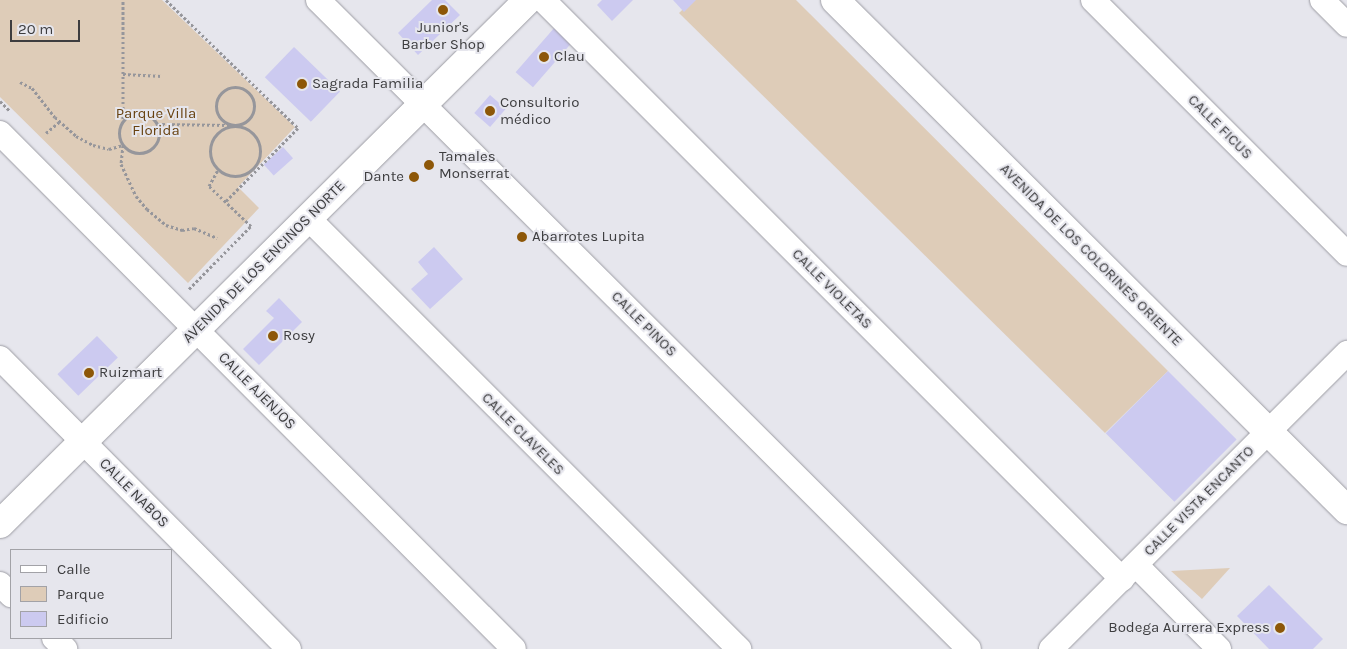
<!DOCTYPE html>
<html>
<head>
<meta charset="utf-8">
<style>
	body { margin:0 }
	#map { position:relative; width:1347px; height:649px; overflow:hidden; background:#e6e6ed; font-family:Karla,sans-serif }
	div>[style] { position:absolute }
	.green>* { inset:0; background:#deccb8 }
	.building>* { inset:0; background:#cccaf0; transform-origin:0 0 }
	.path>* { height:3px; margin-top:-1.5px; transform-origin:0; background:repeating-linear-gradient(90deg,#96969b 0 2.5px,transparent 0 5px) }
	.path>.ring { margin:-1.5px; padding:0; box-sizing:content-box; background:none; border:3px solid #96969b; border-radius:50% }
	.roads { filter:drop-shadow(0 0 1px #9c9ca3) drop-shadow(0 0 1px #9c9ca3) }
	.minor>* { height:24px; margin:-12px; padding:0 12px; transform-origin:12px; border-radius:12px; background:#fff }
	.tertiary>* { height:28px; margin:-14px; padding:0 14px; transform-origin:14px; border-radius:14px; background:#fff }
	.dots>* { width:14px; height:14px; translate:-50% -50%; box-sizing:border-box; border:2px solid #e6e6ed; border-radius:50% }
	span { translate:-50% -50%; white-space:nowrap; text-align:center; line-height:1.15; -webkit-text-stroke:4px #e6e6ed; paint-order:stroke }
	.poi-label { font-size:15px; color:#3d3d3f }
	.left { translate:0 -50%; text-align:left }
	.right { translate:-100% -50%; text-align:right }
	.park-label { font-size:15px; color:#684210 }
	.street-label { font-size:15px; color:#3d3d3f }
	.legend { position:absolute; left:10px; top:549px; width:162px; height:90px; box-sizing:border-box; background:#e6e6ed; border:1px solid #a2a2a7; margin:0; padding:6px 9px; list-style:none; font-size:15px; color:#3d3d3f }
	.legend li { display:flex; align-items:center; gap:10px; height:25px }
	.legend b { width:25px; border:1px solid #a2a2a7 }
	.scale { position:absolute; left:10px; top:20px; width:70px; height:22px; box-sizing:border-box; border:2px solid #3d3d3f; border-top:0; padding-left:6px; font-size:15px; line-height:18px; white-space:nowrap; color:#3d3d3f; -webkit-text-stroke:4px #e6e6ed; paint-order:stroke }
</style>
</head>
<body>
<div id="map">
	<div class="green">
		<i style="clip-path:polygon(0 0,162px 0,295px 127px,238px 187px,259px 208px,188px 283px,0 97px)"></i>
		<i style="clip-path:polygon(693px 0,796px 0,1168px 371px,1105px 433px,679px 13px)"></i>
		<i style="clip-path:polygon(1230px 568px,1202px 599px,1171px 571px)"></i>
	</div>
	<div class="building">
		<i style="clip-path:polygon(432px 0,445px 0,460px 15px,418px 55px,398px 33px)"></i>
		<i style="clip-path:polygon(602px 0,633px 0,612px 21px,597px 5px)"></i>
		<i style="clip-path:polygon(673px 0,696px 0,684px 12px)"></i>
		<i style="left:555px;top:27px;width:23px;height:60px;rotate:41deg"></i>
		<i style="left:294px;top:47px;width:64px;height:42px;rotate:44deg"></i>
		<i style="left:490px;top:95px;width:21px;height:24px;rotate:41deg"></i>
		<i style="left:283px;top:147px;width:15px;height:26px;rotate:48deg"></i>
		<i style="clip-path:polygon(434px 247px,463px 279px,430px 309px,411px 289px,428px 274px,418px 262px)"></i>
		<i style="clip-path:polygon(279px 298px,302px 322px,259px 365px,243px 349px,274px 318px,266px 311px)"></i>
		<i style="left:97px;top:336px;width:30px;height:55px;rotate:46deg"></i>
		<i style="left:1168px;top:371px;width:97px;height:88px;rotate:45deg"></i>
		<i style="clip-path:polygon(1269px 585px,1323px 639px,1313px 649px,1269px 649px,1237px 616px)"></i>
	</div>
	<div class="path">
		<i style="left:166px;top:0;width:184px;rotate:44.1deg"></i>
		<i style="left:298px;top:128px;width:104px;rotate:134.6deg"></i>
		<i style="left:123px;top:74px;width:39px;rotate:3deg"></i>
		<i style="left:20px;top:82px;width:13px;rotate:27deg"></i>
		<i style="left:32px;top:88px;width:37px;rotate:52deg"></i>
		<i style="left:55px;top:117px;width:28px;rotate:42deg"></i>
		<i style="left:76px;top:136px;width:19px;rotate:28deg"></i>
		<i style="left:93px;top:145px;width:16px;rotate:14deg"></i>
		<i style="left:109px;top:149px;width:15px;rotate:-16deg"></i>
		<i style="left:123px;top:145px;width:19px;rotate:96deg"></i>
		<i style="left:121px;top:164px;width:35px;rotate:65deg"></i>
		<i style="left:136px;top:196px;width:17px;rotate:50deg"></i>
		<i style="left:147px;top:209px;width:25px;rotate:40deg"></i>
		<i style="left:166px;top:225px;width:17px;rotate:17deg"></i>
		<i style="left:182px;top:230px;width:12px;rotate:-9deg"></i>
		<i style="left:194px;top:228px;width:25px;rotate:23deg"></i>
		<i class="ring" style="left:216px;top:87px;width:35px;height:35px"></i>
		<i style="left:0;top:101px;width:13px;rotate:45deg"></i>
		<i class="ring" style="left:119px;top:113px;width:37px;height:37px"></i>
		<i style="left:123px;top:119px;width:119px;rotate:-90deg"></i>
		<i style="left:157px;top:124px;width:72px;rotate:0.8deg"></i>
		<i class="ring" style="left:210px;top:126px;width:47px;height:47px"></i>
		<i style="left:46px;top:133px;width:17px;rotate:-40deg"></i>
		<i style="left:189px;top:289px;width:88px;rotate:-45.5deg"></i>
		<i style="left:251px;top:226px;width:58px;rotate:-136.4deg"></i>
		<i style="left:209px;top:186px;width:18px;rotate:-61deg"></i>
	</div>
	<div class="roads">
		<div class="minor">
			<i style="left:318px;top:0;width:919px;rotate:44.91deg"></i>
			<i style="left:543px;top:0;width:819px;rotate:45deg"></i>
			<i style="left:1093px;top:0;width:359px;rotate:45deg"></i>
			<i style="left:1322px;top:0;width:35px;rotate:45deg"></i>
			<i style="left:0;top:133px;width:728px;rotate:45.11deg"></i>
			<i style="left:308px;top:218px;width:610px;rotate:45deg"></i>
			<i style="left:0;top:358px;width:410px;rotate:45.2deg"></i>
			<i style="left:1136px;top:565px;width:118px;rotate:45.3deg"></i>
			<i style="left:0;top:584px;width:16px;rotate:45deg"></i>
			<i style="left:54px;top:638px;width:16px;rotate:45deg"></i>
			<i style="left:1051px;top:649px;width:419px;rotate:-45deg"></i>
		</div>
		<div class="tertiary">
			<i style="left:835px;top:0;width:723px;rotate:44.89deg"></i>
			<i style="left:0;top:524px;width:744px;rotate:-44.78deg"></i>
		</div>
	</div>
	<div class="dots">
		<i style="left:443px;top:10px;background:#8d5708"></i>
		<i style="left:544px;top:57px;background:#8d5708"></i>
		<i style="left:302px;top:84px;background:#8d5708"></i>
		<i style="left:490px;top:111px;background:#8d5708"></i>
		<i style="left:429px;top:165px;background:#8d5708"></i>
		<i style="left:414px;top:177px;background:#8d5708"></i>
		<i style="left:522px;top:237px;background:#8d5708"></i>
		<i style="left:273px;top:336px;background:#8d5708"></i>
		<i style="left:89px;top:373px;background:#8d5708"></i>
		<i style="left:1280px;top:628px;background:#8d5708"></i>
	</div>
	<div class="poi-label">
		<span style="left:443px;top:36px">Junior's<br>Barber Shop</span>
		<span class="left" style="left:554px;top:57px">Clau</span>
		<span class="left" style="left:312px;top:84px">Sagrada Familia</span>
		<span class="left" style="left:500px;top:111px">Consultorio<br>médico</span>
		<span class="left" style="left:439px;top:165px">Tamales<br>Monserrat</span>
		<span class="right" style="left:404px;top:177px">Dante</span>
		<span class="left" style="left:532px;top:237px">Abarrotes Lupita</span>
		<span class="left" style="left:283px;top:336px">Rosy</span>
		<span class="left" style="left:99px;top:373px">Ruizmart</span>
		<span class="right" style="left:1270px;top:628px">Bodega Aurrera Express</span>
	</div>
	<div class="park-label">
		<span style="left:156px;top:122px">Parque Villa<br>Florida</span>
	</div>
	<div class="street-label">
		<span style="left:1220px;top:127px;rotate:45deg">CALLE FICUS</span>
		<span style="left:1091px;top:255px;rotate:45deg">AVENIDA DE LOS COLORINES ORIENTE</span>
		<span style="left:264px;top:262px;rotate:-45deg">AVENIDA DE LOS ENCINOS NORTE</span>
		<span style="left:832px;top:289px;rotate:45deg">CALLE VIOLETAS</span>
		<span style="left:644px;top:324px;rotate:45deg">CALLE PINOS</span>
		<span style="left:257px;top:391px;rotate:45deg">CALLE AJENJOS</span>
		<span style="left:523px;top:434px;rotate:45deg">CALLE CLAVELES</span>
		<span style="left:134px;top:493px;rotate:45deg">CALLE NABOS</span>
		<span style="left:1199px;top:501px;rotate:-45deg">CALLE VISTA ENCANTO</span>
	</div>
	<ul class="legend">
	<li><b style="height:6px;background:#fff"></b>Calle</li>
	<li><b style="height:14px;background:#deccb8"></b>Parque</li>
	<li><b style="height:14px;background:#cccaf0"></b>Edificio</li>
	</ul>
	<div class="scale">20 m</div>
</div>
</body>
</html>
